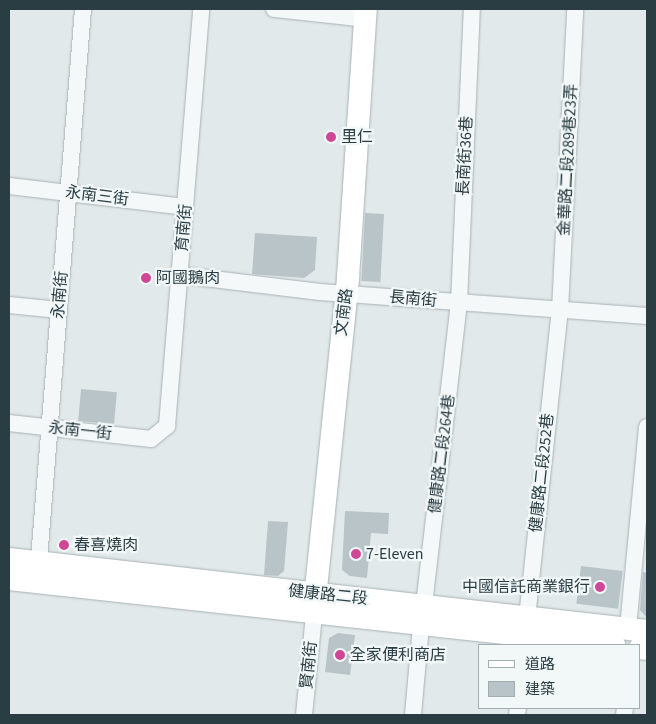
<!DOCTYPE html>
<html>
<head>
<meta charset="utf-8">
<style>
	body { margin:0 }
	#map { position:relative; width:656px; height:724px; overflow:hidden; background:#e2e9ea; font-family:"Source Sans 3","Noto Sans TC",sans-serif }
	div>[style] { position:absolute }
	.building>* { inset:0; background:#b9c4c8; transform-origin:0 0 }
	.roads { filter:drop-shadow(0 0 1px #a7b2b5) drop-shadow(0 0 1px #a7b2b5) }
	.street>* { height:16px; margin:-8px; padding:0 8px; transform-origin:8px; border-radius:8px; background:#f5f8f9 }
	.secondary>* { height:22px; margin:-11px; padding:0 11px; transform-origin:11px; border-radius:11px; background:#fff }
	.dots>* { width:14px; height:14px; translate:-50% -50%; box-sizing:border-box; border:2px solid #f2f7f8; border-radius:50% }
	span { translate:-50% -50%; white-space:nowrap; text-align:center; line-height:1.15; -webkit-text-stroke:4.5px #f2f7f8; paint-order:stroke }
	.poi-label { font-size:16px; color:#2a3d43 }
	.left { translate:0 -50%; text-align:left }
	.right { translate:-100% -50%; text-align:right }
	.street-label { font-size:16px; color:#2a3d43 }
	.frame { position:absolute; inset:0; border:10px solid #2a3d43; pointer-events:none }
	.legend { position:absolute; left:478px; top:644px; width:162px; height:65px; box-sizing:border-box; background:#f2f7f8; border:1px solid #a2adb0; margin:0; padding:6px 9px; list-style:none; font-size:15px; color:#2a3d43 }
	.legend li { display:flex; align-items:center; gap:10px; height:25px }
	.legend b { width:25px; border:1px solid #a2adb0 }
</style>
</head>
<body>
<div id="map">
	<div class="building">
		<i style="left:365px;top:213px;width:19px;height:68px;rotate:3deg"></i>
		<i style="clip-path:polygon(255px 233px,317px 237px,315px 270px,304px 278px,252px 274px)"></i>
		<i style="left:81px;top:389px;width:36px;height:32px;rotate:5deg"></i>
		<i style="clip-path:polygon(345px 511px,389px 513px,388px 534px,371px 533px,367px 578px,350px 576px,342px 570px)"></i>
		<i style="clip-path:polygon(268px 521px,288px 522px,284px 571px,278px 576px,264px 575px)"></i>
		<i style="left:581px;top:566px;width:42px;height:38px;rotate:7deg"></i>
		<i style="clip-path:polygon(643px 572px,647px 573px,647px 618px,640px 610px)"></i>
		<i style="clip-path:polygon(338px 633px,355px 635px,350px 675px,325px 672px,329px 638px)"></i>
	</div>
	<div class="roads">
		<div class="street">
			<i style="left:274px;top:9px;width:93px;rotate:6.2deg"></i>
			<i style="left:9px;top:186px;width:177px;rotate:6.8deg"></i>
			<i style="left:180px;top:275px;width:141px;rotate:6.9deg"></i>
			<i style="left:320px;top:292px;width:328px;rotate:4.2deg"></i>
			<i style="left:9px;top:305px;width:50px;rotate:5.7deg"></i>
			<i style="left:9px;top:423px;width:143px;rotate:6.4deg"></i>
			<i style="left:151px;top:439px;width:21px;rotate:-39deg"></i>
			<i style="left:167px;top:426px;width:418px;rotate:-85.3deg"></i>
			<i style="left:38px;top:572px;width:565px;rotate:-85.43deg"></i>
			<i style="left:424px;top:605px;width:304px;rotate:-83.4deg"></i>
			<i style="left:459px;top:303px;width:294px;rotate:-87.5deg"></i>
			<i style="left:526px;top:627px;width:319px;rotate:-83.9deg"></i>
			<i style="left:560px;top:310px;width:301px;rotate:-87.1deg"></i>
			<i style="left:628px;top:628px;width:202px;rotate:-84.6deg"></i>
			<i style="left:304px;top:715px;width:101px;rotate:-84.3deg"></i>
			<i style="left:413px;top:715px;width:90px;rotate:-84.9deg"></i>
			<i style="left:517px;top:715px;width:7px;rotate:-82deg"></i>
			<i style="left:624px;top:715px;width:7px;rotate:-82deg"></i>
		</div>
		<div class="secondary">
			<i style="left:9px;top:559px;width:642px;rotate:6.44deg"></i>
			<i style="left:9px;top:579px;width:609px;rotate:6.23deg"></i>
			<i style="left:314px;top:608px;width:333px;rotate:-84.1deg"></i>
			<i style="left:348px;top:277px;width:269px;rotate:-86.2deg"></i>
			<i style="left:640px;top:648px;width:7px;rotate:8deg"></i>
		</div>
	</div>
	<div class="dots">
		<i style="left:331px;top:137px;background:#cf4795"></i>
		<i style="left:146px;top:278px;background:#cf4795"></i>
		<i style="left:64px;top:545px;background:#cf4795"></i>
		<i style="left:356px;top:554px;background:#cf4795"></i>
		<i style="left:600px;top:587px;background:#cf4795"></i>
		<i style="left:340px;top:655px;background:#cf4795"></i>
	</div>
	<div class="poi-label">
		<span class="left" style="left:341px;top:137px">里仁</span>
		<span class="left" style="left:156px;top:278px">阿國鵝肉</span>
		<span class="left" style="left:74px;top:545px">春喜燒肉</span>
		<span class="left" style="left:366px;top:554px">7-Eleven</span>
		<span class="right" style="left:590px;top:587px">中國信託商業銀行</span>
		<span class="left" style="left:350px;top:655px">全家便利商店</span>
	</div>
	<div class="street-label">
		<span style="left:465px;top:156px;rotate:-87deg">長南街36巷</span>
		<span style="left:568px;top:160px;rotate:-87deg">金華路二段289巷23弄</span>
		<span style="left:97px;top:196px;rotate:7deg">永南三街</span>
		<span style="left:184px;top:228px;rotate:-85deg">育南街</span>
		<span style="left:60px;top:295px;rotate:-85deg">永南街</span>
		<span style="left:413px;top:299px;rotate:5deg">長南街</span>
		<span style="left:344px;top:312px;rotate:-83deg">文南路</span>
		<span style="left:80px;top:431px;rotate:6deg">永南一街</span>
		<span style="left:442px;top:454px;rotate:-83deg">健康路二段264巷</span>
		<span style="left:542px;top:473px;rotate:-84deg">健康路二段252巷</span>
		<span style="left:328px;top:595px;rotate:6deg">健康路二段</span>
		<span style="left:309px;top:665px;rotate:-84deg">賢南街</span>
	</div>
	<div class="frame"></div>
	<ul class="legend">
	<li><b style="height:6px;background:#fff"></b>道路</li>
	<li><b style="height:14px;background:#b9c4c8"></b>建築</li>
	</ul>
</div>
</body>
</html>
